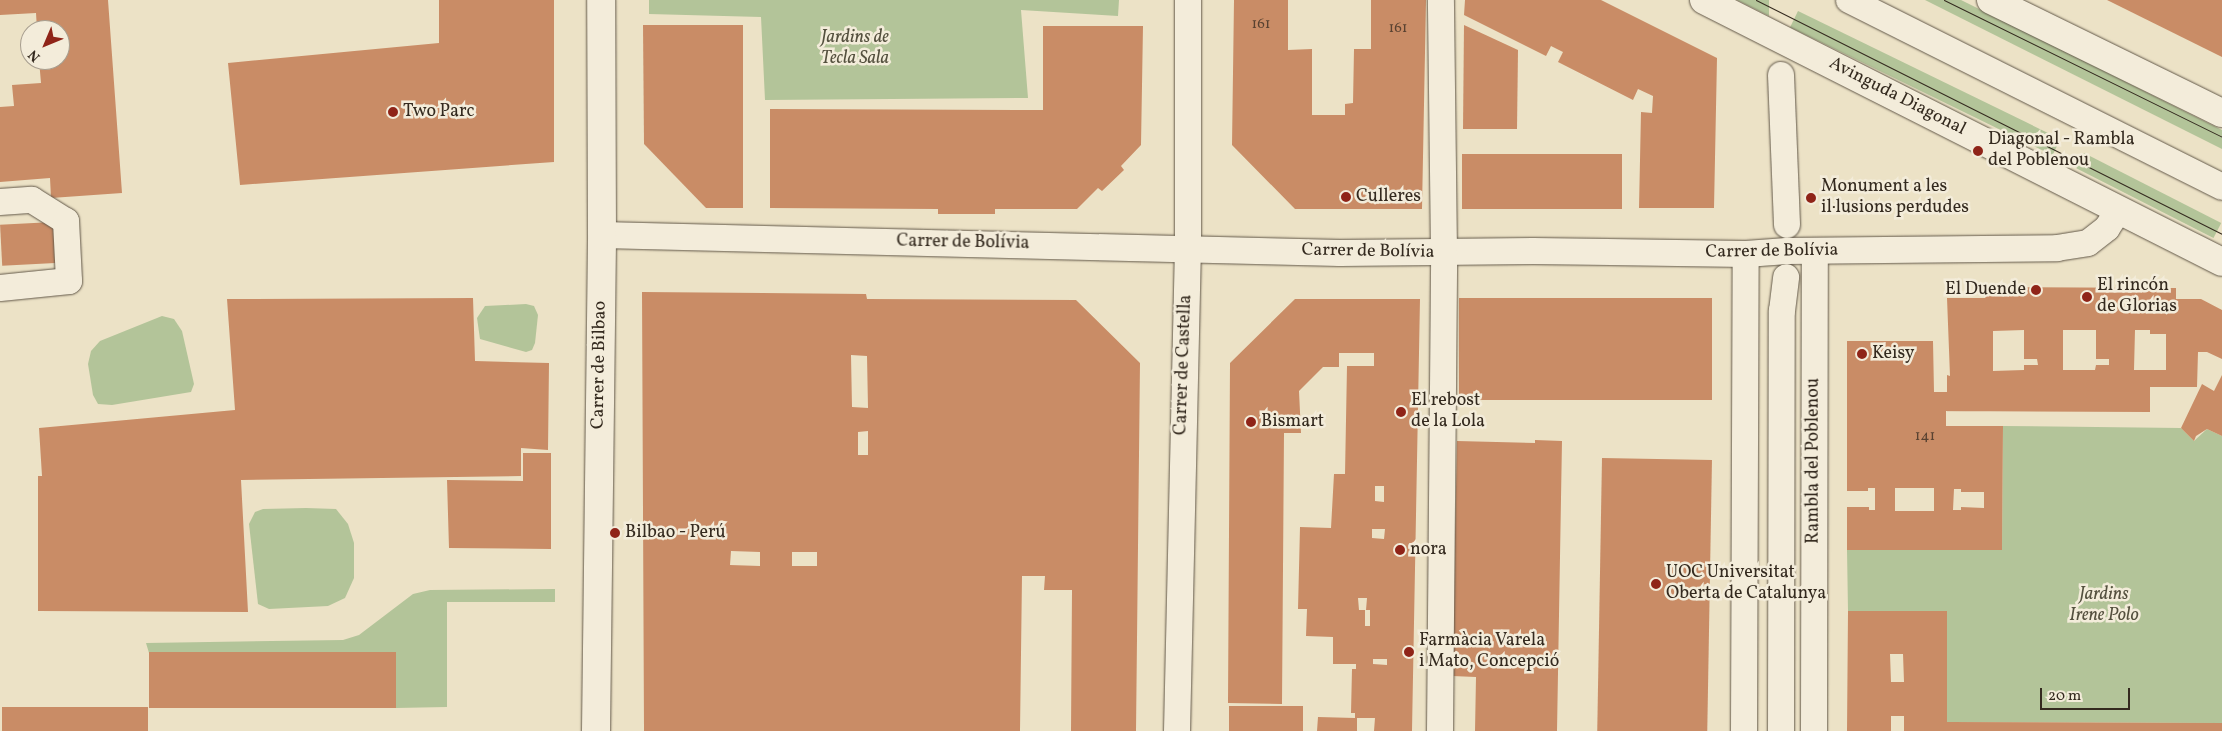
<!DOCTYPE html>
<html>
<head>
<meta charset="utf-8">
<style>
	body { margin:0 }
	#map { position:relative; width:2222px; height:731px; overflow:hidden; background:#ece2c6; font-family:Vollkorn,serif }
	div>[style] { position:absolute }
	.green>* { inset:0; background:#b3c499; transform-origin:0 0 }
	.building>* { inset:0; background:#c98c66; transform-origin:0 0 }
	.roads { filter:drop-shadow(0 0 1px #625849) drop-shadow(0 0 1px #625849) }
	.street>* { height:26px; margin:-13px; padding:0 13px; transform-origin:13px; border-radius:13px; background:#f3ecda }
	.secondary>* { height:28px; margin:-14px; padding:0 14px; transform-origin:14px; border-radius:14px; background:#f3ecda }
	.tram>* { height:1px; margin:-0.5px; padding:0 0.5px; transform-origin:0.5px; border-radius:0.5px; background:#342a1f }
	.dots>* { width:14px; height:14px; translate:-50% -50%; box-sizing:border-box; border:2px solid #f3ecda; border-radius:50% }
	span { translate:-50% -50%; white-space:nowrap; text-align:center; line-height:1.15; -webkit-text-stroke:5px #f3ecda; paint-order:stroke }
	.number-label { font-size:15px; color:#594231 }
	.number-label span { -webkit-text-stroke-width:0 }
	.park-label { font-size:18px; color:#54503e; font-style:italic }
	.street-label { font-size:18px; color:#342a1f }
	.poi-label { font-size:18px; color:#342a1f }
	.left { translate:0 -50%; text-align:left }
	.right { translate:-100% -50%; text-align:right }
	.north { position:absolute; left:20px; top:20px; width:50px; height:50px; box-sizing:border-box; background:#f3ecda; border:1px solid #a79e8f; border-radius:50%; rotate:225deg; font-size:14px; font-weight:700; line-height:20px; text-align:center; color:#342a1f }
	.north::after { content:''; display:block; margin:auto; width:18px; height:22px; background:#8f2418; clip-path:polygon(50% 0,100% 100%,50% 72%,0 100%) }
	.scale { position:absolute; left:2040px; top:688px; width:90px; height:22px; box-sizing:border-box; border:2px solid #342a1f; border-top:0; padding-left:6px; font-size:15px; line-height:18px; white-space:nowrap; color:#342a1f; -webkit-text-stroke:4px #f3ecda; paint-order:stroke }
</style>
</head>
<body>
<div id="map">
	<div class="green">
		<i style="clip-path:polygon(649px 0,1119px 0,1118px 16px,1021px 10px,1028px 98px,765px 100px,761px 17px,649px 14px)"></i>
		<i style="clip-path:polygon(1737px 0,1769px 0,1769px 16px)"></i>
		<i style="clip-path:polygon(1925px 0,1961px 0,2222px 130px,2222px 149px)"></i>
		<i style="left:1798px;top:11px;width:292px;height:18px;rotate:26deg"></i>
		<i style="left:2084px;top:153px;width:154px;height:17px;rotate:27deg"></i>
		<i style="clip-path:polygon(526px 304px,534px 306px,538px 315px,535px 343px,532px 350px,526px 352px,480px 339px,477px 318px,485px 306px)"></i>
		<i style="clip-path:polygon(162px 316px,174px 319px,182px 331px,194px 384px,191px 392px,112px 405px,98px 404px,93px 395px,88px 364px,91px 351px,100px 341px)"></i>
		<i style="clip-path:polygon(2003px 426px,2181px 428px,2194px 441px,2207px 429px,2222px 436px,2222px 723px,1947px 722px,1947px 612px,1848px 611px,1847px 550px,2002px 550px)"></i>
		<i style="clip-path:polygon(306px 508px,336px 509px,348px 524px,354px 543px,354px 578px,345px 598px,328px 606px,269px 609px,258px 604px,249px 524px,255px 512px,263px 509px)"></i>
		<i style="clip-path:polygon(555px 589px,555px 602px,447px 602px,447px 707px,396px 708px,396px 652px,149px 653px,146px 643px,343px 640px,359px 635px,413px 594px,430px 590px)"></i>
	</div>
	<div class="building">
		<i style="clip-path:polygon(0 0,108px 0,122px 193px,51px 198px,50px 178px,0 182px,0 107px,14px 106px,12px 85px,41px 83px,39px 60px,60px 60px,60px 30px,37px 30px,36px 13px,0 15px)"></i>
		<i style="clip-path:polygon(439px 0,554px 0,554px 162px,240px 185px,228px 63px,439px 43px)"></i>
		<i style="clip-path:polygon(1234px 0,1288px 0,1288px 50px,1312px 49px,1312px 115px,1345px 115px,1345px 104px,1353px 103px,1354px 49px,1371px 49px,1371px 0,1426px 0,1422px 209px,1295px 209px,1232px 145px)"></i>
		<i style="clip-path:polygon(1465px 0,1601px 0,1717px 58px,1714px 208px,1639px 208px,1641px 112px,1652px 113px,1653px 96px,1638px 89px,1633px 100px,1558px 62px,1563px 52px,1551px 46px,1546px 56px,1464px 15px)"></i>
		<i style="clip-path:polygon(2107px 0,2222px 0,2222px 57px)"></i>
		<i style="clip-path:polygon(643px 25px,743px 25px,743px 208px,706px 208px,644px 144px)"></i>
		<i style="clip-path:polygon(1464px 25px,1518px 50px,1517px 129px,1463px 129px)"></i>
		<i style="clip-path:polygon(1043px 26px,1143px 26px,1141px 145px,1121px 166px,1124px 170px,1102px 191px,1098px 188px,1077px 209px,995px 209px,995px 214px,938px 214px,938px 209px,770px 208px,770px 109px,1043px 110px)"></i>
		<i style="left:1462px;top:154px;width:160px;height:55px"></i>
		<i style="left:53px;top:222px;width:41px;height:53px;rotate:87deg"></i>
		<i style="clip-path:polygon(evenodd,1985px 287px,2176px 288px,2176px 299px,2201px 299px,2222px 310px,2222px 359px,2207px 352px,2198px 352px,2197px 387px,2150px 387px,2150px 412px,1946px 411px,1946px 426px,2003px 426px,2002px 550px,1847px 550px,1847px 507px,1869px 507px,1869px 510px,1875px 510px,1875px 488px,1868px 488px,1868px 491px,1847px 491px,1847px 341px,1933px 341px,1934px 392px,1947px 392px,1947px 375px,1950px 376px,1947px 298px,1985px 298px,1985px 287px,2024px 330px,2024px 359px,2037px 359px,2038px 365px,2024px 365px,2024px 370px,1993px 371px,1993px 331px,2024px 330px,1985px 287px,2063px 330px,2096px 330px,2096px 359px,2109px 359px,2109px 365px,2096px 365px,2095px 370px,2063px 370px,2063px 330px,1985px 287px,2135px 330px,2150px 330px,2150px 334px,2166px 334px,2166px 370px,2134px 370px,2135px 330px,1985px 287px,1895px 488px,1934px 488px,1934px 511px,1895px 511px,1895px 488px,1985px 287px,1954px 489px,1961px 489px,1961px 492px,1984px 492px,1984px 508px,1961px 507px,1961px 510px,1953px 510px,1954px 489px)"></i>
		<i style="clip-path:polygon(evenodd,642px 292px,866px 294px,867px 299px,1076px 300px,1140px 363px,1136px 731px,1071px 731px,1072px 590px,1044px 590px,1045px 576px,1022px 576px,1020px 731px,644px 731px,642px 292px,851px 355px,867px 356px,868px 408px,852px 407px,851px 355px,642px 292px,868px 431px,868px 455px,858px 455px,858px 432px,868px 431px,642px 292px,731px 551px,760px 552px,760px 566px,730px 565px,731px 551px,642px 292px,792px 552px,817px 552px,817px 566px,792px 566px,792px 552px)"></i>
		<i style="clip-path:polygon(473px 298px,475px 361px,549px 363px,548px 450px,521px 448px,521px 476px,241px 480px,248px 612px,38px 611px,38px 476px,42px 476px,39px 428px,235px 410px,227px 299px)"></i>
		<i style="left:1712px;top:298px;width:102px;height:253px;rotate:90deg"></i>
		<i style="clip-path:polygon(evenodd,1295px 299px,1420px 299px,1412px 731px,1374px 731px,1375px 718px,1357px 718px,1357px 731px,1317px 731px,1318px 717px,1355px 718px,1355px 713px,1351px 713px,1352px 669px,1356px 669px,1356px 664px,1333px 664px,1333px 637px,1306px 636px,1307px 609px,1298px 609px,1300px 527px,1331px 528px,1334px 474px,1345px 474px,1347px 366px,1374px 366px,1374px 353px,1339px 353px,1339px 367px,1323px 367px,1299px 391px,1301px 433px,1284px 433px,1282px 704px,1228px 703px,1230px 363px,1295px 299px,1375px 486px,1384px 486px,1384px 502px,1375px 501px,1375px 486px,1295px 299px,1372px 529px,1385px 529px,1384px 539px,1372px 538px,1372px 529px,1295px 299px,1358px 598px,1367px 598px,1366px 610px,1370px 610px,1370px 626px,1365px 626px,1365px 610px,1359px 610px,1358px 598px,1295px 299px,1373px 659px,1387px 659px,1387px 665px,1373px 664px,1373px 659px)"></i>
		<i style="clip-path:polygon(2222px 375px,2222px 436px,2207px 429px,2196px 436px,2194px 441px,2181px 428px,2202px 384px,2214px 391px)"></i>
		<i style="clip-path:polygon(1535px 440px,1562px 441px,1557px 731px,1475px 731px,1476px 677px,1452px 676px,1457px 441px,1535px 443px)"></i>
		<i style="clip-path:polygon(523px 453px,551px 453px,551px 549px,449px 548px,447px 480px,523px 481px)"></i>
		<i style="left:1602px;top:458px;width:110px;height:273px;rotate:1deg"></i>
		<i style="clip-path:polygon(evenodd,1848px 611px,1947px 611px,1947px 722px,2222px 723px,2222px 731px,1904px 731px,1904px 716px,1891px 716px,1891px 731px,1847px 731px,1848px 611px,1890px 654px,1903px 654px,1904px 682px,1891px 682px,1890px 654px)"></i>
		<i style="left:396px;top:652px;width:56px;height:247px;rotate:90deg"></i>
		<i style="left:1229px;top:706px;width:74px;height:25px"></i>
		<i style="left:148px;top:707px;width:24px;height:146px;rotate:90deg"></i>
	</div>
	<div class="roads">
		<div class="street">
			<i style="left:1849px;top:0;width:417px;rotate:26.6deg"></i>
			<i style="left:1781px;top:75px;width:150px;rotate:87.7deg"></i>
			<i style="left:0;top:202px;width:32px;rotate:-4deg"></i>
			<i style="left:32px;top:200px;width:40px;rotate:32deg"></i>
			<i style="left:66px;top:221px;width:60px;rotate:87.1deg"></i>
			<i style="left:69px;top:281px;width:69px;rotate:174.2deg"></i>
			<i style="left:602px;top:235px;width:738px;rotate:1.4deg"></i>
			<i style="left:1340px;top:253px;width:193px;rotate:-0.6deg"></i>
			<i style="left:1533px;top:251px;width:213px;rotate:0.8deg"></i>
			<i style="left:1746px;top:254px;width:41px;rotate:-4.2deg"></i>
			<i style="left:1787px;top:251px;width:270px;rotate:-0.6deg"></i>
			<i style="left:2057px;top:248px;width:31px;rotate:-9deg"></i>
			<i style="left:2088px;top:243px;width:24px;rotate:-38deg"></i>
			<i style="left:2107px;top:228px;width:20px;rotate:-57deg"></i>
			<i style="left:1177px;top:731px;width:482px;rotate:-88.7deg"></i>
			<i style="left:1188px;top:249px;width:249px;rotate:-90deg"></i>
			<i style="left:1440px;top:731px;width:478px;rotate:-89.5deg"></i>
			<i style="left:1444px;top:253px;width:253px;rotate:-90.7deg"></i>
			<i style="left:1744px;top:731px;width:477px;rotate:-89.8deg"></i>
			<i style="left:1781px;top:731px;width:420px;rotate:-89.9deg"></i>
			<i style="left:1782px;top:311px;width:34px;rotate:-83deg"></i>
			<i style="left:1814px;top:731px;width:480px;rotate:-89.9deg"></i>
		</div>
		<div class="secondary">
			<i style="left:1704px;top:0;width:580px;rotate:26.83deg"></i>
			<i style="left:1991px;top:0;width:257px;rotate:26.1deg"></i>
			<i style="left:596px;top:731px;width:496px;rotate:-89.3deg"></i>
			<i style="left:602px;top:235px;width:235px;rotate:-90.2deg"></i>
		</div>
	</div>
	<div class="tram">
		<i style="left:1756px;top:0;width:521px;rotate:26.66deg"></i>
		<i style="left:1944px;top:0;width:310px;rotate:26.2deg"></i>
	</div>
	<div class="dots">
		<i style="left:393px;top:112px;background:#8f2418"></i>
		<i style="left:1978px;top:151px;background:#8f2418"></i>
		<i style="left:1346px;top:197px;background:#8f2418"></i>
		<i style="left:1811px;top:198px;background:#8f2418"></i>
		<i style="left:2036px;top:290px;background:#8f2418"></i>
		<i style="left:2087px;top:297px;background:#8f2418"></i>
		<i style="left:1862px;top:354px;background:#8f2418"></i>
		<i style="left:1401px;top:412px;background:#8f2418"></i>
		<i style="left:1251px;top:422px;background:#8f2418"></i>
		<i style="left:615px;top:533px;background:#8f2418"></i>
		<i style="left:1400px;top:550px;background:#8f2418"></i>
		<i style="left:1656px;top:584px;background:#8f2418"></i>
		<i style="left:1409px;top:652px;background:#8f2418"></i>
	</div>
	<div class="number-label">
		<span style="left:1261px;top:25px">161</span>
		<span style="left:1398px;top:29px">161</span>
		<span style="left:1925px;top:437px">141</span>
	</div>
	<div class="park-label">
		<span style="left:855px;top:49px">Jardins de<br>Tecla Sala</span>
		<span style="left:2104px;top:606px">Jardins<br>Irene Polo</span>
	</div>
	<div class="street-label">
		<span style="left:1897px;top:97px;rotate:27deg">Avinguda Diagonal</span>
		<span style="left:963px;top:243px;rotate:1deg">Carrer de Bolívia</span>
		<span style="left:1368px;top:252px;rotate:1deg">Carrer de Bolívia</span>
		<span style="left:1772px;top:252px;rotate:-1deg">Carrer de Bolívia</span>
		<span style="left:600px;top:365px;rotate:-89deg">Carrer de Bilbao</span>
		<span style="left:1184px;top:365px;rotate:-88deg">Carrer de Castella</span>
		<span style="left:1814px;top:461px;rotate:-90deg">Rambla del Poblenou</span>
	</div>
	<div class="poi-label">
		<span class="left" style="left:403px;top:112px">Two Parc</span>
		<span class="left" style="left:1988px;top:151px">Diagonal - Rambla<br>del Poblenou</span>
		<span class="left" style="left:1821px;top:198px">Monument a les<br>il·lusions perdudes</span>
		<span class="left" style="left:1356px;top:197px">Culleres</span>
		<span class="left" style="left:2097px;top:297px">El rincón<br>de Glorias</span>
		<span class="right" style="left:2026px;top:290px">El Duende</span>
		<span class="left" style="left:1872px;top:354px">Keisy</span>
		<span class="left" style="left:1411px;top:412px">El rebost<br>de la Lola</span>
		<span class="left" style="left:1261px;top:422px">Bismart</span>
		<span class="left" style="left:625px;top:533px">Bilbao - Perú</span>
		<span class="left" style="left:1410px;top:550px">nora</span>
		<span class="left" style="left:1666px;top:584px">UOC Universitat<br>Oberta de Catalunya</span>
		<span class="left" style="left:1419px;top:652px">Farmàcia Varela<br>i Mato, Concepció</span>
	</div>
	<div class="north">N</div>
	<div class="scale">20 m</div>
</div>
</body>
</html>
